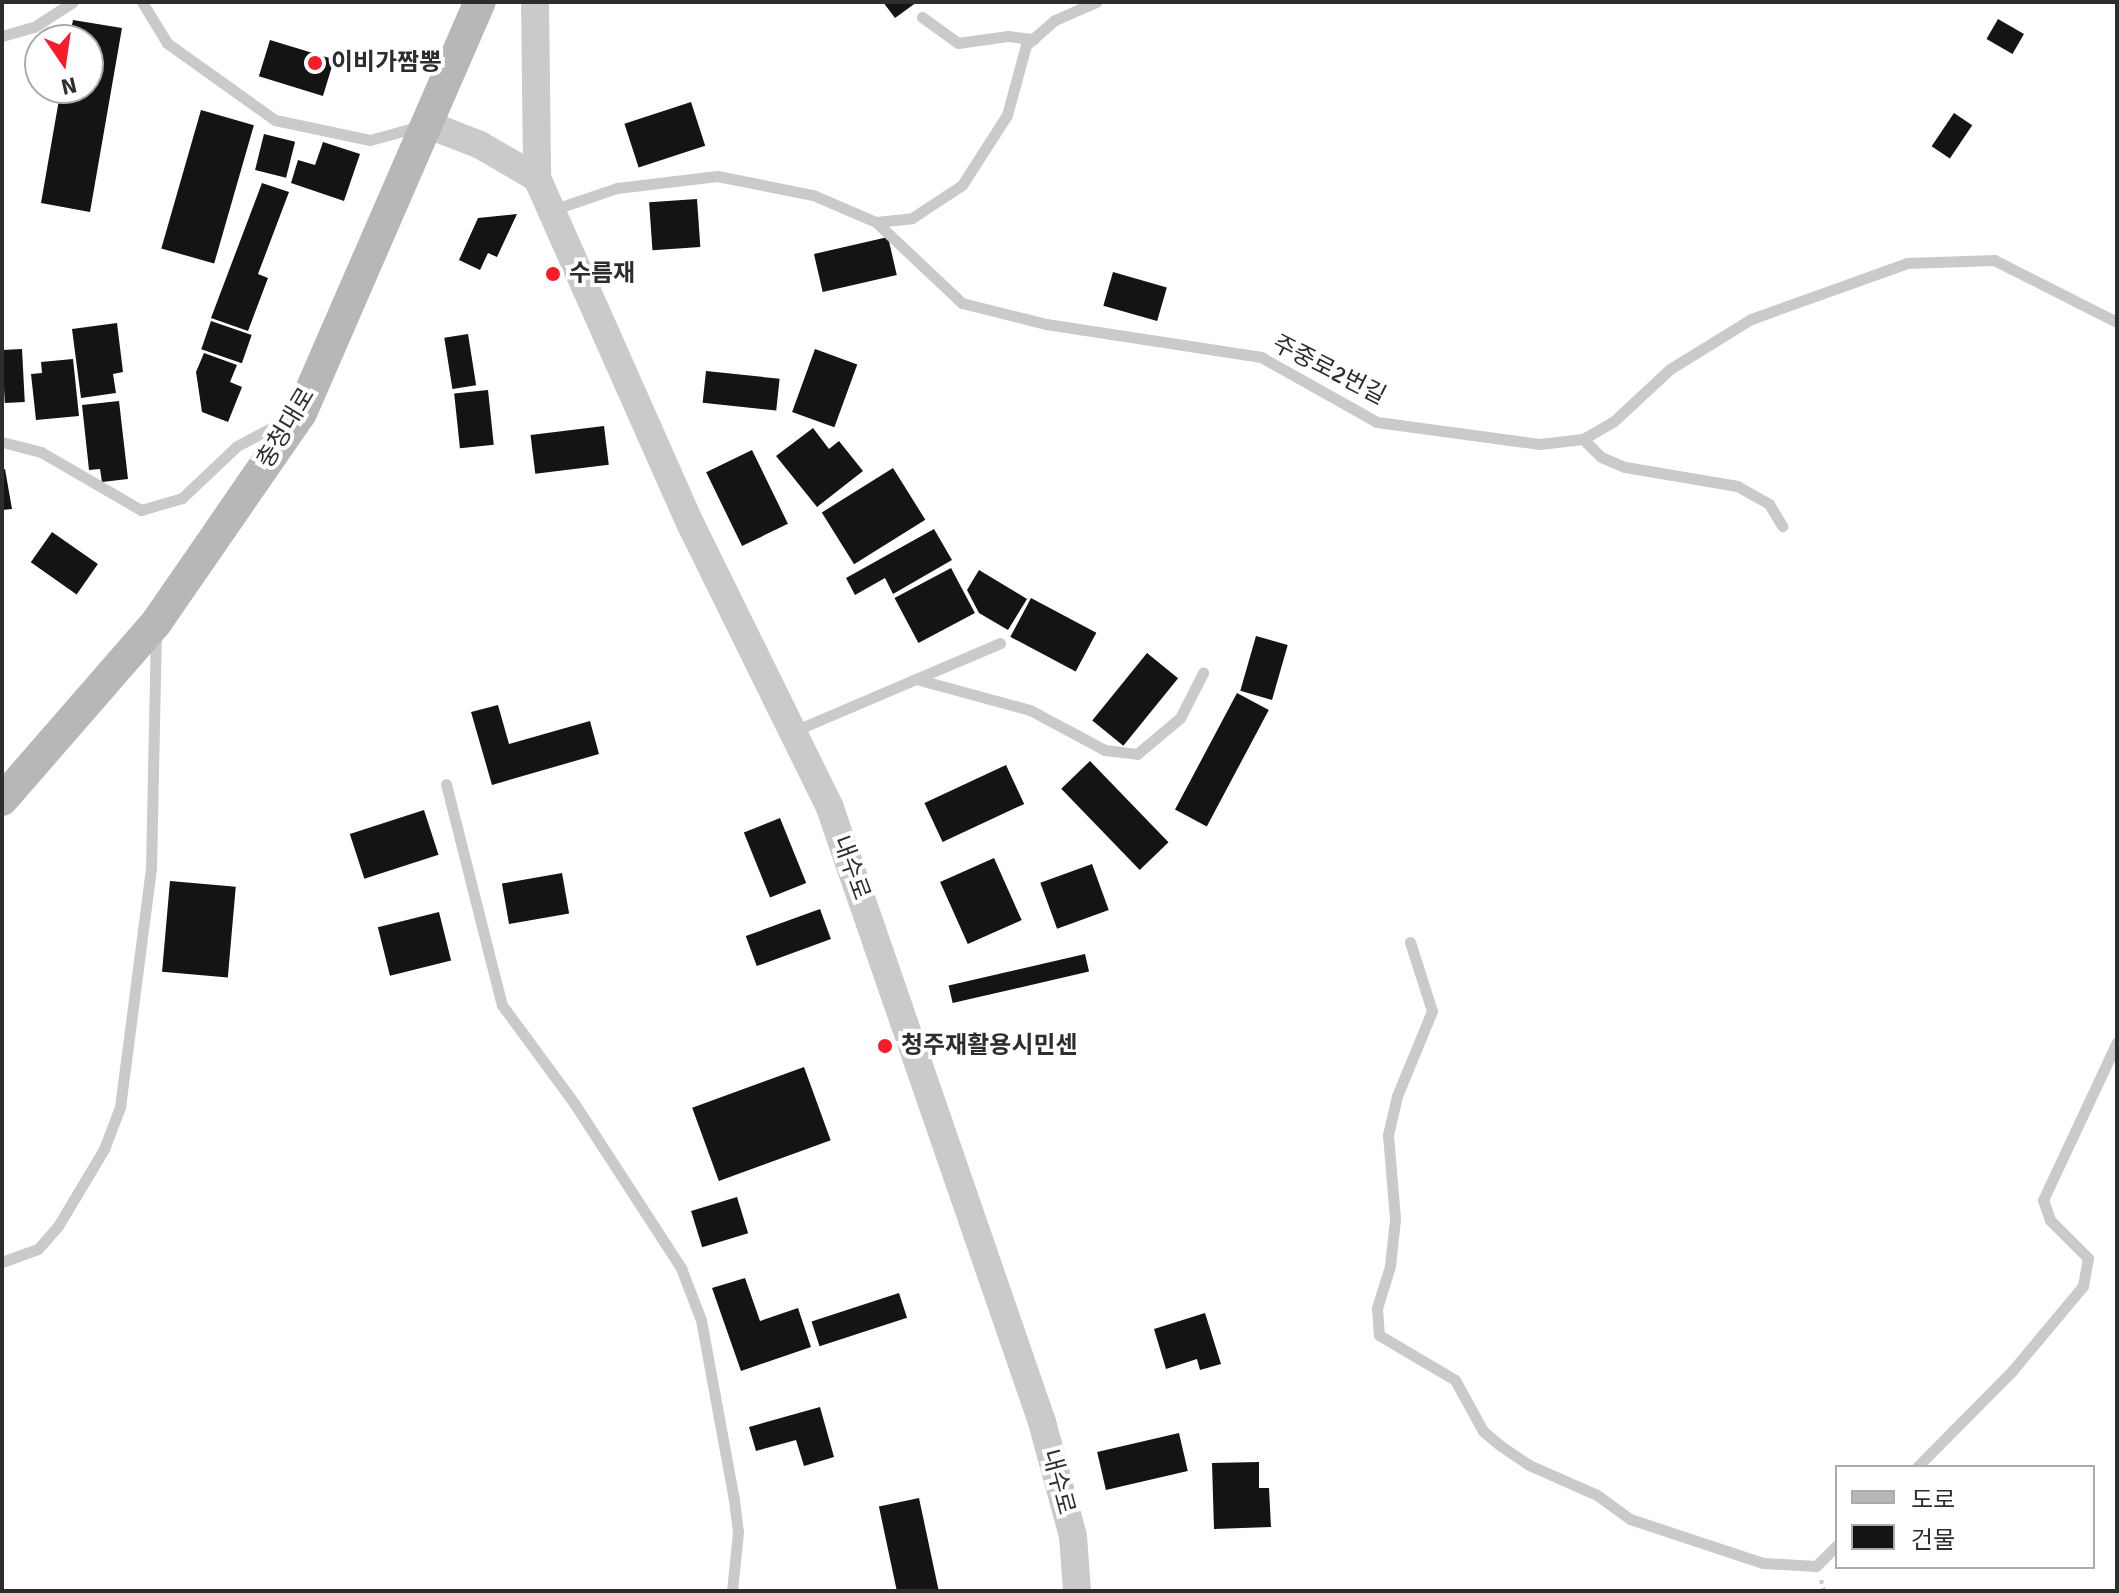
<!DOCTYPE html>
<html>
<head>
<meta charset="utf-8">
<style>
	body { margin:0 }
	#map { position:relative; width:2119px; height:1593px; overflow:hidden; background:#fff; font-family:Signika,"Noto Sans KR",sans-serif }
	div>[style] { position:absolute }
	.building>* { inset:0; background:#141414; transform-origin:0 0 }
	.path>* { height:4px; margin-top:-2px; transform-origin:0; background:repeating-linear-gradient(90deg,#cacaca 0 4px,transparent 0 8px) }
	.service>* { height:11px; margin:-5.5px; padding:0 5.5px; transform-origin:5.5px; border-radius:5.5px; background:#cacaca }
	.tertiary>* { height:28px; margin:-14px; padding:0 14px; transform-origin:14px; border-radius:14px; background:#cacaca }
	.secondary>* { height:32px; margin:-16px; padding:0 16px; transform-origin:16px; border-radius:16px; background:#b7b7b7 }
	.dots>* { width:22px; height:22px; translate:-50% -50%; box-sizing:border-box; border:4px solid #fff; border-radius:50% }
	span { translate:-50% -50%; white-space:nowrap; text-align:center; line-height:1.15; -webkit-text-stroke:8px #fff; paint-order:stroke }
	.poi-label { font-size:24px; color:#2d2d2d; font-weight:700 }
	.left { translate:0 -50%; text-align:left }
	.street-label { font-size:24px; color:#2d2d2d }
	.frame { position:absolute; inset:0; border:4px solid #2d2d2d; pointer-events:none }
	.legend { position:absolute; left:1835px; top:1465px; width:260px; height:104px; box-sizing:border-box; background:#fff; border:2px solid #ababab; margin:0; padding:10px 14px; list-style:none; font-size:24px; color:#2d2d2d }
	.legend li { display:flex; align-items:center; gap:16px; height:40px }
	.legend b { width:40px; border:2px solid #ababab }
	.north { position:absolute; left:24px; top:24px; width:80px; height:80px; box-sizing:border-box; background:#fff; border:2px solid #ababab; border-radius:50%; rotate:167deg; font-size:22px; font-weight:700; line-height:32px; text-align:center; color:#2d2d2d }
	.north::after { content:''; display:block; margin:auto; width:28px; height:36px; background:#f61c2a; clip-path:polygon(50% 0,100% 100%,50% 72%,0 100%) }
</style>
</head>
<body>
<div id="map">
	<div class="building">
		<i style="clip-path:polygon(883px 2px,917px 2px,895px 18px)"></i>
		<i style="left:1998px;top:19px;width:30px;height:23px;rotate:30deg"></i>
		<i style="clip-path:polygon(73px 20px,122px 28px,90px 212px,41px 203px,61px 88px,88px 88px,88px 40px,69px 40px)"></i>
		<i style="left:270px;top:40px;width:67px;height:38px;rotate:17deg"></i>
		<i style="left:691px;top:102px;width:46px;height:70px;rotate:72deg"></i>
		<i style="left:201px;top:110px;width:55px;height:144px;rotate:16deg"></i>
		<i style="left:1954px;top:113px;width:22px;height:40px;rotate:34deg"></i>
		<i style="left:264px;top:134px;width:32px;height:37px;rotate:14deg"></i>
		<i style="clip-path:polygon(323px 142px,360px 154px,344px 201px,291px 183px,298px 160px,315px 165px)"></i>
		<i style="clip-path:polygon(262px 183px,289px 192px,258px 274px,268px 278px,248px 331px,211px 318px)"></i>
		<i style="left:697px;top:199px;width:48px;height:48px;rotate:86deg"></i>
		<i style="clip-path:polygon(517px 214px,497px 257px,488px 253px,480px 270px,459px 260px,478px 218px)"></i>
		<i style="left:888px;top:237px;width:39px;height:76px;rotate:77deg"></i>
		<i style="left:1113px;top:272px;width:56px;height:35px;rotate:16deg"></i>
		<i style="left:211px;top:321px;width:43px;height:30px;rotate:19deg"></i>
		<i style="clip-path:polygon(117px 323px,123px 372px,113px 374px,116px 393px,81px 398px,72px 329px)"></i>
		<i style="left:468px;top:334px;width:52px;height:24px;rotate:81deg"></i>
		<i style="left:22px;top:349px;width:53px;height:20px;rotate:87deg"></i>
		<i style="left:815px;top:349px;width:45px;height:67px;rotate:20deg"></i>
		<i style="clip-path:polygon(204px 353px,237px 365px,230px 382px,242px 387px,228px 422px,202px 412px,196px 372px)"></i>
		<i style="clip-path:polygon(73px 359px,79px 416px,36px 420px,31px 374px,42px 373px,41px 362px)"></i>
		<i style="left:706px;top:371px;width:74px;height:32px;rotate:6deg"></i>
		<i style="left:488px;top:390px;width:55px;height:34px;rotate:84deg"></i>
		<i style="clip-path:polygon(119px 401px,128px 479px,102px 482px,100px 469px,89px 470px,82px 405px)"></i>
		<i style="left:604px;top:426px;width:39px;height:74px;rotate:83deg"></i>
		<i style="clip-path:polygon(813px 428px,829px 449px,839px 441px,863px 471px,817px 507px,776px 456px)"></i>
		<i style="left:752px;top:450px;width:82px;height:51px;rotate:64deg"></i>
		<i style="left:893px;top:468px;width:61px;height:84px;rotate:58deg"></i>
		<i style="clip-path:polygon(5px 469px,12px 509px,2px 510px,2px 470px)"></i>
		<i style="clip-path:polygon(934px 529px,952px 560px,893px 594px,885px 578px,855px 595px,846px 578px)"></i>
		<i style="left:52px;top:532px;width:56px;height:37px;rotate:35deg"></i>
		<i style="left:951px;top:568px;width:51px;height:64px;rotate:62deg"></i>
		<i style="clip-path:polygon(979px 570px,1027px 599px,1008px 630px,979px 613px,967px 590px)"></i>
		<i style="left:1031px;top:598px;width:74px;height:44px;rotate:28deg"></i>
		<i style="left:1256px;top:636px;width:33px;height:57px;rotate:16deg"></i>
		<i style="left:1147px;top:653px;width:40px;height:87px;rotate:39deg"></i>
		<i style="left:1237px;top:693px;width:36px;height:132px;rotate:28deg"></i>
		<i style="clip-path:polygon(498px 705px,509px 744px,590px 721px,599px 754px,492px 785px,471px 712px)"></i>
		<i style="left:1090px;top:761px;width:113px;height:40px;rotate:46deg"></i>
		<i style="left:1006px;top:765px;width:43px;height:90px;rotate:65deg"></i>
		<i style="left:424px;top:810px;width:47px;height:78px;rotate:72deg"></i>
		<i style="left:780px;top:818px;width:70px;height:39px;rotate:68deg"></i>
		<i style="left:994px;top:858px;width:68px;height:59px;rotate:66deg"></i>
		<i style="left:1092px;top:864px;width:49px;height:55px;rotate:70deg"></i>
		<i style="left:562px;top:873px;width:41px;height:61px;rotate:80deg"></i>
		<i style="left:170px;top:881px;width:66px;height:91px;rotate:5deg"></i>
		<i style="left:820px;top:909px;width:32px;height:79px;rotate:70deg"></i>
		<i style="left:439px;top:912px;width:50px;height:63px;rotate:76deg"></i>
		<i style="left:1085px;top:954px;width:18px;height:140px;rotate:77deg"></i>
		<i style="left:804px;top:1067px;width:78px;height:119px;rotate:70deg"></i>
		<i style="left:737px;top:1197px;width:38px;height:48px;rotate:73deg"></i>
		<i style="clip-path:polygon(745px 1278px,760px 1321px,798px 1308px,811px 1347px,741px 1371px,712px 1288px)"></i>
		<i style="left:899px;top:1293px;width:26px;height:92px;rotate:72deg"></i>
		<i style="clip-path:polygon(1205px 1313px,1221px 1364px,1200px 1370px,1197px 1359px,1166px 1369px,1154px 1329px)"></i>
		<i style="clip-path:polygon(820px 1407px,834px 1457px,804px 1466px,796px 1440px,756px 1451px,749px 1427px)"></i>
		<i style="left:1179px;top:1433px;width:39px;height:84px;rotate:77deg"></i>
		<i style="clip-path:polygon(1259px 1462px,1259px 1488px,1269px 1488px,1271px 1527px,1214px 1529px,1212px 1463px)"></i>
		<i style="left:919px;top:1498px;width:95px;height:41px;rotate:78deg"></i>
	</div>
	<div class="path">
		<i style="left:1821px;top:1580px;width:11px;rotate:75deg"></i>
	</div>
	<div class="service">
		<i style="left:142px;top:2px;width:48px;rotate:58.6deg"></i>
		<i style="left:167px;top:43px;width:133px;rotate:35.5deg"></i>
		<i style="left:275px;top:120px;width:97px;rotate:11.9deg"></i>
		<i style="left:370px;top:140px;width:53px;rotate:-15.4deg"></i>
		<i style="left:922px;top:17px;width:44px;rotate:35.8deg"></i>
		<i style="left:958px;top:43px;width:50px;rotate:-8deg"></i>
		<i style="left:1008px;top:36px;width:26px;rotate:7deg"></i>
		<i style="left:2px;top:36px;width:33px;rotate:-16deg"></i>
		<i style="left:34px;top:27px;width:46px;rotate:-32.7deg"></i>
		<i style="left:552px;top:210px;width:69px;rotate:-18.7deg"></i>
		<i style="left:617px;top:188px;width:101px;rotate:-6.8deg"></i>
		<i style="left:717px;top:176px;width:98px;rotate:11.2deg"></i>
		<i style="left:813px;top:195px;width:69px;rotate:23.2deg"></i>
		<i style="left:876px;top:222px;width:118px;rotate:43.3deg"></i>
		<i style="left:962px;top:303px;width:87px;rotate:14deg"></i>
		<i style="left:1046px;top:324px;width:218px;rotate:8.7deg"></i>
		<i style="left:1261px;top:357px;width:133px;rotate:29.3deg"></i>
		<i style="left:1377px;top:422px;width:164px;rotate:7.7deg"></i>
		<i style="left:1540px;top:444px;width:43px;rotate:-6.6deg"></i>
		<i style="left:1583px;top:439px;width:34px;rotate:-30deg"></i>
		<i style="left:1613px;top:422px;width:78px;rotate:-42.9deg"></i>
		<i style="left:1670px;top:369px;width:95px;rotate:-31.7deg"></i>
		<i style="left:1751px;top:319px;width:166px;rotate:-19.7deg"></i>
		<i style="left:1907px;top:263px;width:87px;rotate:-2deg"></i>
		<i style="left:1994px;top:260px;width:138px;rotate:26.8deg"></i>
		<i style="left:876px;top:222px;width:36px;rotate:-6deg"></i>
		<i style="left:912px;top:218px;width:60px;rotate:-33.4deg"></i>
		<i style="left:962px;top:185px;width:83px;rotate:-57.3deg"></i>
		<i style="left:1007px;top:115px;width:73px;rotate:-74.8deg"></i>
		<i style="left:1026px;top:45px;width:38px;rotate:-41deg"></i>
		<i style="left:1055px;top:20px;width:45px;rotate:-23.7deg"></i>
		<i style="left:1583px;top:439px;width:25px;rotate:45deg"></i>
		<i style="left:1601px;top:457px;width:26px;rotate:23deg"></i>
		<i style="left:1625px;top:467px;width:114px;rotate:9.6deg"></i>
		<i style="left:1737px;top:486px;width:37px;rotate:29deg"></i>
		<i style="left:1769px;top:504px;width:26px;rotate:59deg"></i>
		<i style="left:2px;top:442px;width:40px;rotate:14.4deg"></i>
		<i style="left:41px;top:452px;width:116px;rotate:30.1deg"></i>
		<i style="left:141px;top:510px;width:43px;rotate:-16.3deg"></i>
		<i style="left:182px;top:498px;width:76px;rotate:-43.4deg"></i>
		<i style="left:237px;top:446px;width:53px;rotate:-28deg"></i>
		<i style="left:916px;top:679px;width:118px;rotate:15.2deg"></i>
		<i style="left:1030px;top:710px;width:85px;rotate:28.1deg"></i>
		<i style="left:1105px;top:750px;width:32px;rotate:7deg"></i>
		<i style="left:1137px;top:754px;width:56px;rotate:-39.9deg"></i>
		<i style="left:1180px;top:718px;width:51px;rotate:-62.9deg"></i>
		<i style="left:794px;top:731px;width:224px;rotate:-23.1deg"></i>
		<i style="left:446px;top:784px;width:228px;rotate:75.8deg"></i>
		<i style="left:502px;top:1005px;width:122px;rotate:53.7deg"></i>
		<i style="left:574px;top:1103px;width:197px;rotate:57deg"></i>
		<i style="left:681px;top:1268px;width:56px;rotate:69deg"></i>
		<i style="left:701px;top:1320px;width:183px;rotate:79.6deg"></i>
		<i style="left:734px;top:1500px;width:32px;rotate:83deg"></i>
		<i style="left:738px;top:1532px;width:59px;rotate:95.8deg"></i>
		<i style="left:1410px;top:942px;width:72px;rotate:72.3deg"></i>
		<i style="left:1432px;top:1011px;width:92px;rotate:112.4deg"></i>
		<i style="left:1397px;top:1096px;width:40px;rotate:103deg"></i>
		<i style="left:1388px;top:1135px;width:84px;rotate:85.2deg"></i>
		<i style="left:1395px;top:1219px;width:47px;rotate:96.1deg"></i>
		<i style="left:1390px;top:1266px;width:44px;rotate:107.2deg"></i>
		<i style="left:1377px;top:1308px;width:27px;rotate:86deg"></i>
		<i style="left:1379px;top:1335px;width:88px;rotate:30.6deg"></i>
		<i style="left:1455px;top:1380px;width:58px;rotate:61.2deg"></i>
		<i style="left:1483px;top:1431px;width:23px;rotate:40deg"></i>
		<i style="left:1501px;top:1446px;width:34px;rotate:34deg"></i>
		<i style="left:1529px;top:1465px;width:74px;rotate:23.8deg"></i>
		<i style="left:1597px;top:1495px;width:41px;rotate:36deg"></i>
		<i style="left:1630px;top:1519px;width:140px;rotate:18.3deg"></i>
		<i style="left:1763px;top:1563px;width:53px;rotate:3.2deg"></i>
		<i style="left:1816px;top:1566px;width:30px;rotate:-45deg"></i>
		<i style="left:2px;top:1262px;width:38px;rotate:-20deg"></i>
		<i style="left:38px;top:1249px;width:30px;rotate:-49deg"></i>
		<i style="left:58px;top:1226px;width:90px;rotate:-59.1deg"></i>
		<i style="left:104px;top:1149px;width:45px;rotate:-69.1deg"></i>
		<i style="left:120px;top:1107px;width:241px;rotate:-82.6deg"></i>
		<i style="left:151px;top:868px;width:232px;rotate:-88.8deg"></i>
		<i style="left:1917px;top:1467px;width:135px;rotate:-45.3deg"></i>
		<i style="left:2012px;top:1371px;width:111px;rotate:-50.1deg"></i>
		<i style="left:2083px;top:1286px;width:28px;rotate:-80deg"></i>
		<i style="left:2088px;top:1258px;width:54px;rotate:-135deg"></i>
		<i style="left:2050px;top:1220px;width:21px;rotate:-109deg"></i>
		<i style="left:2043px;top:1200px;width:174px;rotate:-64.9deg"></i>
	</div>
	<div class="tertiary">
		<i style="left:535px;top:2px;width:176px;rotate:89.3deg"></i>
		<i style="left:537px;top:178px;width:380px;rotate:66.1deg"></i>
		<i style="left:691px;top:525px;width:315px;rotate:63.8deg"></i>
		<i style="left:830px;top:808px;width:650px;rotate:70.95deg"></i>
		<i style="left:1042px;top:1422px;width:118px;rotate:74.8deg"></i>
		<i style="left:1073px;top:1536px;width:55px;rotate:85.8deg"></i>
		<i style="left:429px;top:125px;width:55px;rotate:21.4deg"></i>
		<i style="left:480px;top:145px;width:66px;rotate:30.1deg"></i>
	</div>
	<div class="secondary">
		<i style="left:2px;top:800px;width:235px;rotate:-49deg"></i>
		<i style="left:156px;top:623px;width:255px;rotate:-55.4deg"></i>
		<i style="left:301px;top:413px;width:448px;rotate:-66.5deg"></i>
	</div>
	<div class="dots">
		<i style="left:315px;top:63px;background:#f61c2a"></i>
		<i style="left:553px;top:274px;background:#f61c2a"></i>
		<i style="left:885px;top:1046px;background:#f61c2a"></i>
	</div>
	<div class="poi-label">
		<span class="left" style="left:331px;top:63px">이비가짬뽕</span>
		<span class="left" style="left:569px;top:274px">수름재</span>
		<span class="left" style="left:901px;top:1046px">청주재활용시민센</span>
	</div>
	<div class="street-label">
		<span style="left:1329px;top:370px;rotate:27deg">주중로2번길</span>
		<span style="left:286px;top:428px;rotate:-59deg">충청대로</span>
		<span style="left:851px;top:868px;rotate:70deg">내수로</span>
		<span style="left:1058px;top:1482px;rotate:75deg">내수로</span>
	</div>
	<div class="frame"></div>
	<ul class="legend">
	<li><b style="height:10px;background:#b7b7b7"></b>도로</li>
	<li><b style="height:22px;background:#141414"></b>건물</li>
	</ul>
	<div class="north">N</div>
</div>
</body>
</html>
